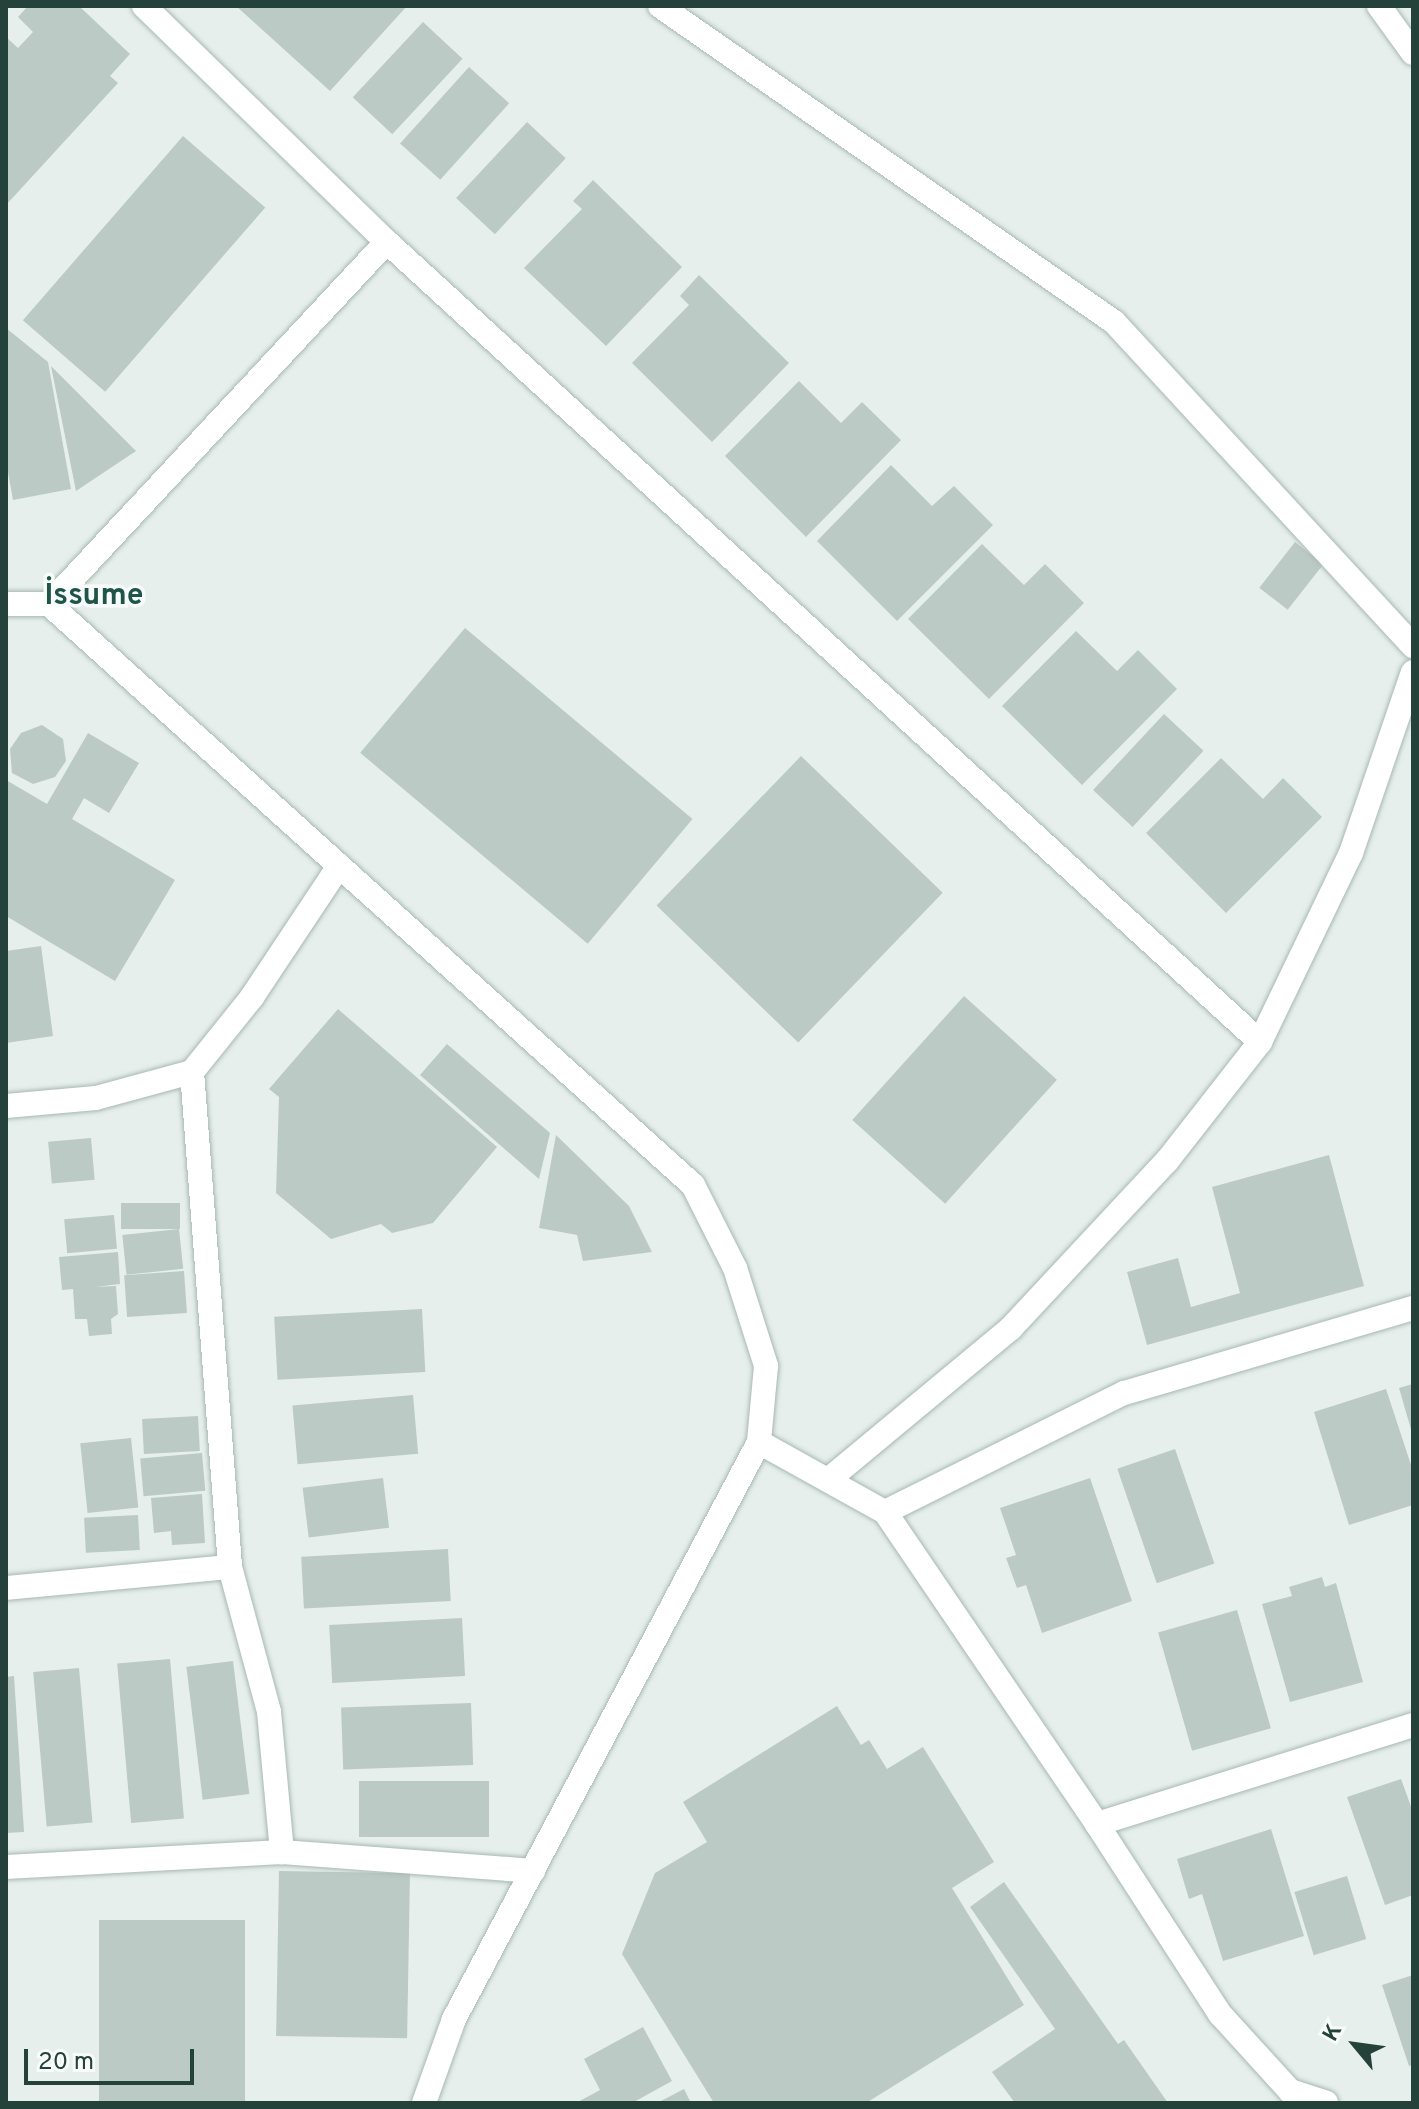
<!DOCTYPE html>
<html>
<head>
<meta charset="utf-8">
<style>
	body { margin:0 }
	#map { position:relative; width:1419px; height:2109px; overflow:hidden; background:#e6efeb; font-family:Overpass,sans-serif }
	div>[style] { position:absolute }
	.building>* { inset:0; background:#bbcac4; transform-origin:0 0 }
	.roads { filter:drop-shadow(0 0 2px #a8b8b2) drop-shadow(0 0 2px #a8b8b2) }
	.street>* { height:24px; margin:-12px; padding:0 12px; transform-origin:12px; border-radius:12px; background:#fff }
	span { translate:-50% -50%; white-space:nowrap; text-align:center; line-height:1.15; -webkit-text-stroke:7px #f7fbf9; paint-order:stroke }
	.district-label { font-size:30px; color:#1f5548; font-weight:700 }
	.frame { position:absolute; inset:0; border:8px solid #24423a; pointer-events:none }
	.north { position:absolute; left:1315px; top:2005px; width:80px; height:80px; -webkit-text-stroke:6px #f7fbf9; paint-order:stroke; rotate:299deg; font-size:22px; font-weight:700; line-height:32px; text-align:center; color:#24423a }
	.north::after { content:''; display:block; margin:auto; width:28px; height:36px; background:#24423a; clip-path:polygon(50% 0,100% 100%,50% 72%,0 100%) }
	.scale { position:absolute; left:24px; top:2049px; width:170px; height:36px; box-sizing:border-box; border:4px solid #24423a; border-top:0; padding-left:10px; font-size:24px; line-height:28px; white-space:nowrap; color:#24423a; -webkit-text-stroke:6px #f7fbf9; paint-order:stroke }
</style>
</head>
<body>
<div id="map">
	<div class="building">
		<i style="clip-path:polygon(28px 6px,79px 6px,130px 54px,110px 76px,118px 83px,6px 205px,6px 37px,18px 48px,33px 32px,18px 17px)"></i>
		<i style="clip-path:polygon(236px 6px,407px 6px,330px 91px)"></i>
		<i style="left:423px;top:22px;width:54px;height:103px;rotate:43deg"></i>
		<i style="left:469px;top:67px;width:54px;height:103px;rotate:42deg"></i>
		<i style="left:527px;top:122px;width:53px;height:104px;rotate:43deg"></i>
		<i style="left:183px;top:136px;width:109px;height:244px;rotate:41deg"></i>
		<i style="clip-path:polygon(593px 180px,682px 267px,606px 346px,524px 268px,582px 209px,573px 201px)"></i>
		<i style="clip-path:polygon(699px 275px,789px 363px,712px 442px,632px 363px,689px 305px,680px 296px)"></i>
		<i style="clip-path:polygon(6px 328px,48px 362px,71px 489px,13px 500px,6px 461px)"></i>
		<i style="clip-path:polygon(51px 366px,136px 451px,76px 491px)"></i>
		<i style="clip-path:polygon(799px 381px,841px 423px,862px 402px,901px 440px,806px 537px,725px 456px)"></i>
		<i style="clip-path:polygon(891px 465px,932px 506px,954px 486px,993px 525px,897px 621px,817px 541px)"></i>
		<i style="left:1295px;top:542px;width:36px;height:58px;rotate:38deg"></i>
		<i style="clip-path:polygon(982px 544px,1024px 585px,1045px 564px,1084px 603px,989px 699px,908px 619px)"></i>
		<i style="left:465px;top:628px;width:297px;height:163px;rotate:40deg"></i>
		<i style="clip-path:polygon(1076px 631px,1117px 671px,1138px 650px,1177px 689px,1082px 785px,1002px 706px)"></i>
		<i style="left:1164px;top:714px;width:54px;height:104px;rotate:43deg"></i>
		<i style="clip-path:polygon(42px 725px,63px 739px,66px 761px,55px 777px,33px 784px,12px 773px,10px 749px,21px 733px)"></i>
		<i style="clip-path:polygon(88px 733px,139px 763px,109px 813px,84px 798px,72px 819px,175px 880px,115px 981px,6px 916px,6px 780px,47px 804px)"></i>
		<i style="left:801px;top:756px;width:197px;height:208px;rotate:44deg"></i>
		<i style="clip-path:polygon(1221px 758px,1263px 799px,1283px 778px,1322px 817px,1226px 913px,1146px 833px)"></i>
		<i style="clip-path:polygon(41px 946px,53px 1036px,6px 1043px,6px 951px)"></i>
		<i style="left:964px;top:996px;width:125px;height:167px;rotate:42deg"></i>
		<i style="clip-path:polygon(338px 1009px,497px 1147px,433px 1223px,392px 1233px,381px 1224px,331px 1239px,276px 1193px,279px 1097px,269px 1089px)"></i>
		<i style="clip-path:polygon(447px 1044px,550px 1133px,539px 1179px,420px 1075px)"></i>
		<i style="clip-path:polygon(556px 1135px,629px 1206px,652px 1252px,583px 1261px,577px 1235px,539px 1228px)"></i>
		<i style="left:91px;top:1138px;width:42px;height:43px;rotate:85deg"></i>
		<i style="clip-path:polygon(1329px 1155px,1364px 1286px,1147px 1345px,1127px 1272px,1178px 1258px,1191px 1307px,1240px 1293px,1212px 1187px)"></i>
		<i style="left:121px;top:1203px;width:59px;height:26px"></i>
		<i style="left:114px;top:1215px;width:34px;height:50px;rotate:85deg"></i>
		<i style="left:179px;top:1229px;width:40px;height:57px;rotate:84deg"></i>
		<i style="clip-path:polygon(118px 1252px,120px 1284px,95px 1287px,116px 1286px,118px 1314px,111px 1319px,112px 1334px,89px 1336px,87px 1319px,75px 1319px,73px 1289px,62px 1290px,59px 1257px)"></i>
		<i style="left:184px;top:1271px;width:42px;height:60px;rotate:86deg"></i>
		<i style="left:422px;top:1309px;width:63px;height:148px;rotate:87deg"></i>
		<i style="clip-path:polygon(1413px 1384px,1413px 1433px,1412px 1433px,1399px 1388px)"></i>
		<i style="clip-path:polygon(1386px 1389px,1413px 1471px,1413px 1505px,1349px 1525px,1314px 1412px)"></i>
		<i style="left:413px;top:1395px;width:59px;height:121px;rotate:85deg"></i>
		<i style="left:198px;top:1416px;width:35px;height:56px;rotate:87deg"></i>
		<i style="left:131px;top:1438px;width:70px;height:51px;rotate:84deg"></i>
		<i style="left:1175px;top:1449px;width:121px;height:61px;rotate:71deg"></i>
		<i style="left:202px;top:1453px;width:38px;height:62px;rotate:85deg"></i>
		<i style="left:383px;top:1478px;width:50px;height:81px;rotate:83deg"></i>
		<i style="clip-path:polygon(1090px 1478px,1132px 1601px,1042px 1633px,1026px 1585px,1017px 1588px,1006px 1558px,1016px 1555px,1000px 1508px)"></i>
		<i style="clip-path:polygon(202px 1494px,205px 1543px,172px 1545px,171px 1531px,154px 1533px,151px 1498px)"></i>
		<i style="left:138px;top:1515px;width:35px;height:54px;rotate:87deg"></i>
		<i style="left:448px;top:1549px;width:52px;height:147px;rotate:87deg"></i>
		<i style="clip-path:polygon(1322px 1577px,1325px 1587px,1336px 1583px,1363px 1682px,1290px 1702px,1262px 1604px,1292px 1596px,1289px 1587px)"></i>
		<i style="left:1237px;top:1610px;width:123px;height:82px;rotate:74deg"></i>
		<i style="left:462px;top:1618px;width:58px;height:133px;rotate:87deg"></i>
		<i style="left:170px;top:1659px;width:160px;height:53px;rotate:85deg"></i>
		<i style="left:233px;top:1661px;width:134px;height:47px;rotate:83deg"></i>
		<i style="left:79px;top:1668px;width:155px;height:46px;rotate:85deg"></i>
		<i style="clip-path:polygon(14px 1676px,24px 1832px,6px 1833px,6px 1677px)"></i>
		<i style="left:471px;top:1703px;width:62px;height:130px;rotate:88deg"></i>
		<i style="clip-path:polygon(837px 1706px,861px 1745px,869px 1740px,887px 1769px,923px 1747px,994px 1862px,952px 1888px,1024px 2005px,866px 2103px,714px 2103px,622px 1954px,655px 1873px,707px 1842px,683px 1802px)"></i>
		<i style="clip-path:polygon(1401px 1779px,1413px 1812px,1413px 1895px,1385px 1905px,1347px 1797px)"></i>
		<i style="left:359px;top:1781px;width:130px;height:56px"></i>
		<i style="clip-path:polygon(1271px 1829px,1304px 1936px,1223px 1961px,1202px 1894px,1189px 1899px,1177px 1859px)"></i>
		<i style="left:279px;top:1871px;width:131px;height:165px;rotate:1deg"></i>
		<i style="left:1347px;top:1876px;width:66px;height:55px;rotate:73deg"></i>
		<i style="clip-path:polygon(1004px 1882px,1118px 2044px,1124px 2040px,1168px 2103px,1015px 2103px,992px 2072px,1055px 2029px,970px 1907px)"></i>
		<i style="left:245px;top:1920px;width:183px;height:146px;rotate:90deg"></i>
		<i style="clip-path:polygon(1413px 1975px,1413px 2065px,1409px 2066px,1382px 1985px)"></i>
		<i style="clip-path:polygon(643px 2027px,672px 2081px,632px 2103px,576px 2103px,600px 2090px,584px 2059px)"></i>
		<i style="clip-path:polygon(684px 2089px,691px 2103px,657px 2103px)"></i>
	</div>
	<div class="roads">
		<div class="street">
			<i style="left:144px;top:6px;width:339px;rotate:44.2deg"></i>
			<i style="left:387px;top:242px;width:1184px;rotate:42.5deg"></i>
			<i style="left:660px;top:6px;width:553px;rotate:34.84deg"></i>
			<i style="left:1114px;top:322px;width:441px;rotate:47.3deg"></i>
			<i style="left:1379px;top:6px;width:58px;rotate:54.1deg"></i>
			<i style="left:6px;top:604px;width:43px"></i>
			<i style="left:49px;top:604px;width:867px;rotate:42.06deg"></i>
			<i style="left:693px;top:1185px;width:93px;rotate:63.2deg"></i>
			<i style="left:735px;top:1268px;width:103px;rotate:72.4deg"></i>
			<i style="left:766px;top:1366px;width:76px;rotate:95.3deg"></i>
			<i style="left:759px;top:1442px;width:653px;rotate:117.86deg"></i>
			<i style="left:454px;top:2019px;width:89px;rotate:109.7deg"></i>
			<i style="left:49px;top:604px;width:495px;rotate:-47deg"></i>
			<i style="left:192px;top:1072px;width:496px;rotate:85.6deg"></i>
			<i style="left:230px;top:1567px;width:150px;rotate:74.9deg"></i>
			<i style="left:269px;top:1712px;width:141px;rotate:84.7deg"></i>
			<i style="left:6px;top:1106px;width:90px;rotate:-5.1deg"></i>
			<i style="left:96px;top:1098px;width:99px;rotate:-15.2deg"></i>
			<i style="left:192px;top:1072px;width:96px;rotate:-51.3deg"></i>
			<i style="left:252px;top:997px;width:157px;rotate:-56.4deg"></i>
			<i style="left:759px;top:1442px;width:144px;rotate:29.1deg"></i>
			<i style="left:885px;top:1512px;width:377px;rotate:55.8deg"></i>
			<i style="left:1097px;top:1824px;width:226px;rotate:57.1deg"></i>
			<i style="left:1220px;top:2014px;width:104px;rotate:47.7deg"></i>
			<i style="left:1290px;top:2091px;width:38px;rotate:18deg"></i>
			<i style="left:828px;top:1480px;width:238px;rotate:-39.7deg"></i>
			<i style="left:1011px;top:1328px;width:229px;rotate:-47deg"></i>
			<i style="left:1167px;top:1161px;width:151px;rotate:-52deg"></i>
			<i style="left:1260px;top:1042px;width:210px;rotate:-64.3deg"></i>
			<i style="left:1351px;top:853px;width:191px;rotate:-71.1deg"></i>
			<i style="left:885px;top:1512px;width:267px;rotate:-26.5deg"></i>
			<i style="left:1124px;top:1393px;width:301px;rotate:-16.4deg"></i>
			<i style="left:6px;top:1588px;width:225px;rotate:-5.4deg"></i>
			<i style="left:1097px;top:1824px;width:331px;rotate:-17.4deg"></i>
			<i style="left:6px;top:1867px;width:276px;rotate:-3.1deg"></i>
			<i style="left:282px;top:1852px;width:252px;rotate:4.3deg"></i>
		</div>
	</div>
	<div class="district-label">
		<span style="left:94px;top:597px">İssume</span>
	</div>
	<div class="frame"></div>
	<div class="north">K</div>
	<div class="scale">20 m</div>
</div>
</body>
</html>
